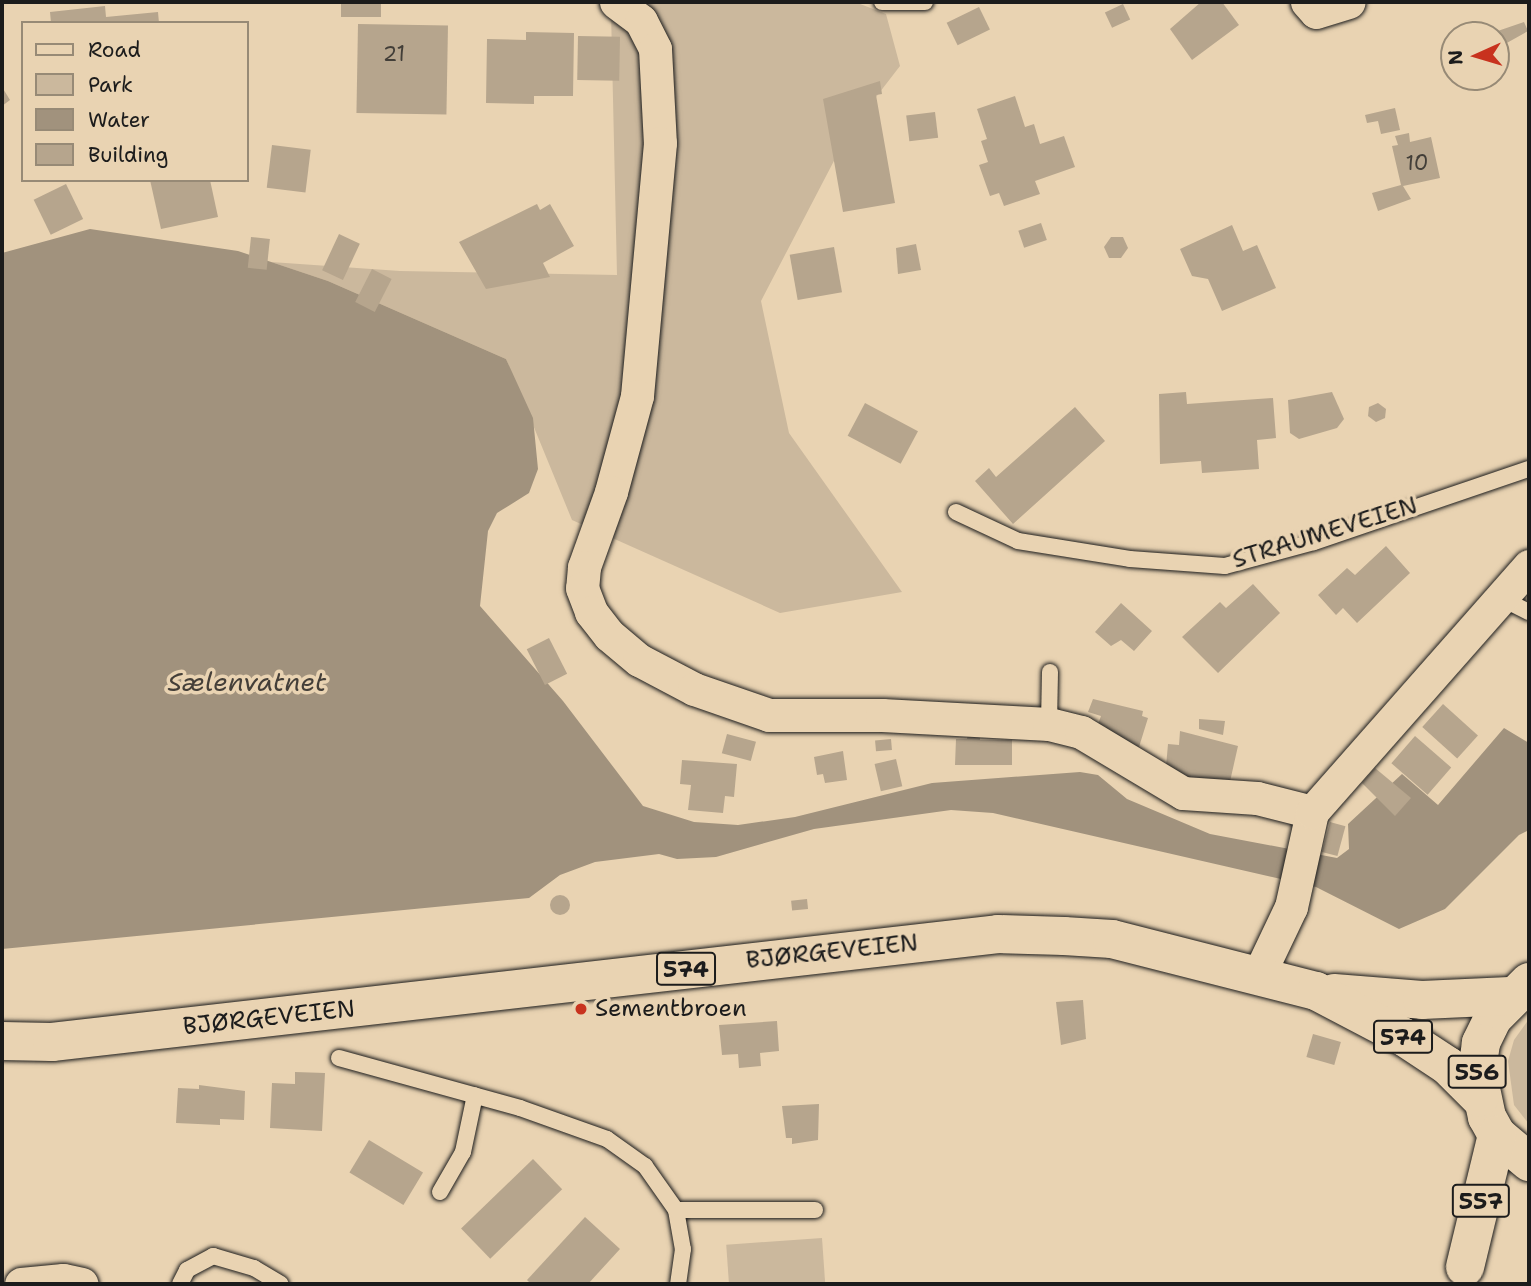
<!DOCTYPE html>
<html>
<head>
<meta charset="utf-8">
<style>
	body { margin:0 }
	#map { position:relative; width:1531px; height:1286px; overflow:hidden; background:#e9d3b2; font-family:"Shantell Sans",sans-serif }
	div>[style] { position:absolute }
	.green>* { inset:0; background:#cbb89d; transform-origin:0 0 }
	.water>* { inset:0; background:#a1927d }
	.building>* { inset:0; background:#b6a58d; transform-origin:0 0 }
	.round { border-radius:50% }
	.roads { filter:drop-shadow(0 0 2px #1c1c1c) drop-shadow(0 0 2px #1c1c1c) }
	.lane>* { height:16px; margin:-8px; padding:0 8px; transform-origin:8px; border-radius:8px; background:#e9d3b2 }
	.street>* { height:33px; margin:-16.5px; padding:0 16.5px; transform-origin:16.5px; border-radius:16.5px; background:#e9d3b2 }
	.primary>* { height:38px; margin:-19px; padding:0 19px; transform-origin:19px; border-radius:19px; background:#e9d3b2 }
	.dots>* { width:19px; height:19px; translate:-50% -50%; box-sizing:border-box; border:4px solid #e9d3b2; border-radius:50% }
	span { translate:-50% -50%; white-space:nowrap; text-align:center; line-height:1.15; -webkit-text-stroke:7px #e9d3b2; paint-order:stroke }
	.number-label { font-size:21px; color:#423e38 }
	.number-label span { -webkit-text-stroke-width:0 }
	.shield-label span { padding:2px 5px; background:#e9d3b2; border:2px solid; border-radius:5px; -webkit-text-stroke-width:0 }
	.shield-label { font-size:23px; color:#1c1c1c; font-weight:700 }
	.street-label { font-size:24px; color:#1c1c1c }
	.poi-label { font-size:24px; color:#1c1c1c }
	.left { translate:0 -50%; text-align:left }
	.water-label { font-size:26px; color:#443f39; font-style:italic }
	.frame { position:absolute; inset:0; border:4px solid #1c1c1c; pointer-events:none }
	.legend { position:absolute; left:21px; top:21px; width:228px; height:161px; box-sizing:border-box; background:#e9d3b2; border:2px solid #978a76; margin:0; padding:9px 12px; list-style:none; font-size:21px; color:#1c1c1c }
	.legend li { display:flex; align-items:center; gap:14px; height:35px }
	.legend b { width:35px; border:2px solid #978a76 }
	.north { position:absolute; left:1440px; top:21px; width:70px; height:70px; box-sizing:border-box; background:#e9d3b2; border:2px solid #978a76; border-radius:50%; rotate:266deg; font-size:19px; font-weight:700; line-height:28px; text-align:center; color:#1c1c1c }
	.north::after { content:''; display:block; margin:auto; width:24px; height:32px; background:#c8321e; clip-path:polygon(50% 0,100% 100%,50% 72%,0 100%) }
</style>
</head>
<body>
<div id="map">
	<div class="green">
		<i style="clip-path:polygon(619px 2px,855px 2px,886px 14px,900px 66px,849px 132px,761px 301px,789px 433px,902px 592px,780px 613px,572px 520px,506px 359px,328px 281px,271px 262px,400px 271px,617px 275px,611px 11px)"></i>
		<i style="clip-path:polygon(1529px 1019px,1529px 1124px,1514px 1105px,1508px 1061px,1514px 1040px)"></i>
		<i style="left:822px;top:1238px;width:46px;height:96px;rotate:86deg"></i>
	</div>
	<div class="water">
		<i style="clip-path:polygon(90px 229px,238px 251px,328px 281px,506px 359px,533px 418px,538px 469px,529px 493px,497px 513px,488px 531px,480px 606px,563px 701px,643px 806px,694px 822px,738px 825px,795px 817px,932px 783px,1080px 772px,1098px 775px,1127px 799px,1210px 834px,1337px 858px,1349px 849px,1348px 824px,1402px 774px,1438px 805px,1504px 728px,1529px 743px,1529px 830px,1519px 835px,1445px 909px,1399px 929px,1316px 887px,993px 813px,951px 810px,814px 829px,716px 857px,677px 859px,659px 854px,595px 862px,560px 875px,529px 898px,2px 949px,2px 253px)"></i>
	</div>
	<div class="building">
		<i style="left:341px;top:2px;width:40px;height:15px"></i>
		<i style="clip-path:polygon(1201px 2px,1222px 2px,1239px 25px,1192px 60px,1170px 29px)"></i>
		<i style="left:1123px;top:4px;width:17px;height:20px;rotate:65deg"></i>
		<i style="clip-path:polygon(105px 6px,106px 17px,158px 12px,159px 23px,51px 23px,50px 12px)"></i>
		<i style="left:979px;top:7px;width:25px;height:36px;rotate:64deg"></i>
		<i style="clip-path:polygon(1524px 22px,1528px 31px,1496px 49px,1496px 35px,1486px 35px)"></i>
		<i style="left:358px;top:24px;width:90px;height:89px;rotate:1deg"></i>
		<i style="clip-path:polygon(526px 32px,574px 33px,573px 96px,534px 96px,534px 104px,486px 103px,487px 39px,526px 40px)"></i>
		<i style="left:578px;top:36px;width:42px;height:44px;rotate:1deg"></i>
		<i style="clip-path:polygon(880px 81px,882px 94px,876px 95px,895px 203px,843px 212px,823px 99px)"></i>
		<i style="clip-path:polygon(2px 87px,10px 100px,2px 106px)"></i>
		<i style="clip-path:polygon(1015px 96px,1025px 127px,1034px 124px,1040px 144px,1064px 136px,1075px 167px,1035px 181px,1040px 194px,1004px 206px,999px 193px,990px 196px,979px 165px,988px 162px,981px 141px,987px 139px,977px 109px)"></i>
		<i style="clip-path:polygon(1395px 108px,1400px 130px,1381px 134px,1378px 121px,1367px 123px,1365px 115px)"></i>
		<i style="left:935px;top:112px;width:26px;height:29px;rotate:83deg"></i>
		<i style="clip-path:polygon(1409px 133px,1410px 142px,1431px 137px,1440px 178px,1403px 186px,1411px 199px,1378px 211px,1372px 193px,1401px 185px,1392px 146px,1398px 145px,1395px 136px)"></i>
		<i style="left:272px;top:145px;width:39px;height:43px;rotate:7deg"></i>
		<i style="clip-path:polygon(150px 180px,210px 180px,218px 217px,161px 229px)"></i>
		<i style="left:66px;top:184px;width:39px;height:36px;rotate:64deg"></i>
		<i style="clip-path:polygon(537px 204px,540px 210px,550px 204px,574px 246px,543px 263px,550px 277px,486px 289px,459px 242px)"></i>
		<i style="left:1041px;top:223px;width:18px;height:24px;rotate:71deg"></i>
		<i style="clip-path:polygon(1232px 225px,1243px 251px,1257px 245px,1276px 288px,1222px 311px,1208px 279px,1192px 276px,1180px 249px)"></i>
		<i style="left:339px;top:234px;width:23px;height:40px;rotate:25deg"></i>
		<i style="left:251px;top:237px;width:19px;height:31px;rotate:6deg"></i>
		<i style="clip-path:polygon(1111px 237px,1123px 237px,1128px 248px,1121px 258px,1109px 258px,1104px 247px)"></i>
		<i style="clip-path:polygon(916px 244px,921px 270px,898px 274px,896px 248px)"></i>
		<i style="left:834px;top:247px;width:46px;height:45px;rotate:80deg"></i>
		<i style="left:372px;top:269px;width:22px;height:37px;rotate:27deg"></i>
		<i style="clip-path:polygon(1186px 392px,1187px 404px,1273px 398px,1276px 438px,1257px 440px,1259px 469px,1202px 473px,1201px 461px,1160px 464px,1159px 394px)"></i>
		<i style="clip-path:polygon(1332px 392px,1344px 419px,1337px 428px,1299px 439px,1290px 433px,1288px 400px)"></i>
		<i style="left:865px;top:403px;width:60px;height:37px;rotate:28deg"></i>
		<i style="clip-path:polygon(1378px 403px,1386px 409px,1385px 418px,1376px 422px,1368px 416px,1369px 407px)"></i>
		<i style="clip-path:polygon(1075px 407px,1105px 441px,1013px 524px,975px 481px,989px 468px,996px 477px)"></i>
		<i style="clip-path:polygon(1386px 546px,1410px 573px,1357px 623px,1343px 608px,1336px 615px,1318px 595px,1347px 568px,1355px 575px)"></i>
		<i style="clip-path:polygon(1253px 584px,1280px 613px,1218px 673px,1182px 637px,1220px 602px,1226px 608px)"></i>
		<i style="clip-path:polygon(1121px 603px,1152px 631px,1134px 651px,1121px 640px,1111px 646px,1095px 632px)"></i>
		<i style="left:549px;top:638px;width:40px;height:25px;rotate:63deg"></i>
		<i style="clip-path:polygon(1093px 699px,1143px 711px,1142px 716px,1148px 718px,1139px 747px,1103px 735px,1106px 727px,1098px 724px,1101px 716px,1088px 712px)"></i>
		<i style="left:1443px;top:704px;width:47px;height:31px;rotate:42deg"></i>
		<i style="clip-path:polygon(1199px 719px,1225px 721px,1223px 735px,1199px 729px)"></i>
		<i style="clip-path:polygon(968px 729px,980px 729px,980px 740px,1012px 740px,1012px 765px,955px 765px,956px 739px,967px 739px)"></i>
		<i style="clip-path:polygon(1180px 731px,1238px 746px,1229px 786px,1179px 781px,1166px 767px,1168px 744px,1179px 745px)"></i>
		<i style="left:727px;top:734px;width:30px;height:20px;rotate:15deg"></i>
		<i style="left:1415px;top:736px;width:48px;height:36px;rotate:41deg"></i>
		<i style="left:891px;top:739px;width:11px;height:16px;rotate:85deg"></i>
		<i style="clip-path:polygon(843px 751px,847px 780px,825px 783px,823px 774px,817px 775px,814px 757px)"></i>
		<i style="left:896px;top:759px;width:28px;height:22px;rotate:77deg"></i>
		<i style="clip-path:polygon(682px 760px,737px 764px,734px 797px,725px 796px,723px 813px,688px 810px,691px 785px,680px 784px)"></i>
		<i style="clip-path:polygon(1375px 768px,1411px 798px,1395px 816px,1362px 783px)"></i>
		<i style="left:1330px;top:822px;width:16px;height:31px;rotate:15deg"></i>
		<i class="round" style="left:550px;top:895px;width:20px;height:20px"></i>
		<i style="left:807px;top:899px;width:10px;height:16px;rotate:84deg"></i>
		<i style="clip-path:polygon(1083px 1000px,1086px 1039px,1061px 1045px,1056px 1002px)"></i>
		<i style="clip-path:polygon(777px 1021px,779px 1051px,760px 1053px,761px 1066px,739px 1068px,738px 1054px,722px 1055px,719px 1025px)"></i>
		<i style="left:1313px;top:1034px;width:29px;height:24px;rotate:16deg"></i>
		<i style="clip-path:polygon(295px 1072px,325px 1073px,322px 1131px,270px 1128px,272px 1083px,295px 1084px)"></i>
		<i style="clip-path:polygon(199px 1085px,245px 1091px,244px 1120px,220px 1119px,220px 1125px,176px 1123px,178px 1088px,199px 1089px)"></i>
		<i style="clip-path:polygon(819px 1104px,818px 1140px,792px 1144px,792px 1138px,786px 1138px,782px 1106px)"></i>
		<i style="left:369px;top:1140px;width:63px;height:38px;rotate:31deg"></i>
		<i style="left:533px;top:1159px;width:42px;height:100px;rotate:46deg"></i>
		<i style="clip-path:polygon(585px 1217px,620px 1249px,588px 1284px,531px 1284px,527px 1280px)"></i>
	</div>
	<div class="roads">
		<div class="lane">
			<i style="left:882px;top:2px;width:43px"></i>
			<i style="left:956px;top:512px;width:68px;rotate:25.1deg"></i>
			<i style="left:1018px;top:541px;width:113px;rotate:9.1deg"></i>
			<i style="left:1130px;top:559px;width:95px;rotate:4.2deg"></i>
			<i style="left:1225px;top:566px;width:92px;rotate:-15.1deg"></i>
			<i style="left:1314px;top:542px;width:227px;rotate:-18.8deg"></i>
			<i style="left:1501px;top:598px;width:31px;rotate:27deg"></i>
			<i style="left:1049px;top:724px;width:52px;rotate:-88.9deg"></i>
			<i style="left:339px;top:1058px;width:188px;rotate:15.4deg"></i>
			<i style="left:520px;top:1108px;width:92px;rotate:19.6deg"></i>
			<i style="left:607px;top:1139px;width:47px;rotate:35.4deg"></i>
			<i style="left:645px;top:1166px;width:54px;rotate:54.8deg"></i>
			<i style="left:676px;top:1210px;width:40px;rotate:80deg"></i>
			<i style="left:683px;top:1249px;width:35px;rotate:98deg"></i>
			<i style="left:440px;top:1192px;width:46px;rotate:-60.1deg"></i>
			<i style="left:463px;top:1152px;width:58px;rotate:-78.1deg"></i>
			<i style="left:676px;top:1210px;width:139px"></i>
			<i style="left:180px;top:1284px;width:16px;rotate:-63deg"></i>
			<i style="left:187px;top:1270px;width:30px;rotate:-28deg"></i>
			<i style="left:213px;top:1256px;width:43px;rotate:16.3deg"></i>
			<i style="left:254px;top:1268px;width:31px;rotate:31deg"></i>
		</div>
		<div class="street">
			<i style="left:616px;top:2px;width:31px;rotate:37deg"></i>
			<i style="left:641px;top:21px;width:31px;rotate:63deg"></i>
			<i style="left:655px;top:49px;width:94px;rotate:87deg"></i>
			<i style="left:660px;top:143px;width:254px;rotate:95.2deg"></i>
			<i style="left:637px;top:396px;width:99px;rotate:105.2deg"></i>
			<i style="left:611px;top:492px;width:80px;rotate:109.8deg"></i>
			<i style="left:584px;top:567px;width:21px;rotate:95deg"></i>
			<i style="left:582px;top:588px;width:26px;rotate:69deg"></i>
			<i style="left:591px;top:612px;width:29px;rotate:52deg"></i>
			<i style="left:609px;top:635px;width:39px;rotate:40deg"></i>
			<i style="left:639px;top:660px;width:62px;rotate:27.8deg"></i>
			<i style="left:694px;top:689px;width:79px;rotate:19.1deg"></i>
			<i style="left:769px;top:715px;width:113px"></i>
			<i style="left:882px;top:715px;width:167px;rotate:3.1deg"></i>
			<i style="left:1049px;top:724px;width:33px;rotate:14deg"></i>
			<i style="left:1081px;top:732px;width:119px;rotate:30.9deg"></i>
			<i style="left:1183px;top:793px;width:74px;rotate:3.9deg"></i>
			<i style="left:1257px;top:798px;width:57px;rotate:14.3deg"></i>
			<i style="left:1307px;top:2px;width:13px;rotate:48deg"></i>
			<i style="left:1316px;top:12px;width:34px;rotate:-17deg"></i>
			<i style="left:1259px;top:974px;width:74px;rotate:-64.5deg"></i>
			<i style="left:1291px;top:907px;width:97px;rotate:-77.5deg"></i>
			<i style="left:1312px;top:812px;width:328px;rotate:-48.6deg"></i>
			<i style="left:21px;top:1284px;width:42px;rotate:-5.4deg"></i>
			<i style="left:63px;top:1280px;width:19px;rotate:12deg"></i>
		</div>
		<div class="primary">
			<i style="left:1529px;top:982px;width:51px;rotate:135deg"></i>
			<i style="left:1493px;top:1018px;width:28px;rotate:116deg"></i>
			<i style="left:1481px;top:1043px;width:27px;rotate:98deg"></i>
			<i style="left:1477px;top:1070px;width:48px;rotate:78deg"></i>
			<i style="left:1487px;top:1117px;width:21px;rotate:61deg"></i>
			<i style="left:1497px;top:1135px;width:42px;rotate:40.2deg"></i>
			<i style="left:1334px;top:993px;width:88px;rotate:4.5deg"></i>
			<i style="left:1422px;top:1000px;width:88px;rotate:-2.6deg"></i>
			<i style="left:2px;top:1041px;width:50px;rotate:1.1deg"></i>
			<i style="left:52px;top:1042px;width:952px;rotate:-6.51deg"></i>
			<i style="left:998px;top:934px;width:66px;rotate:1.7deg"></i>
			<i style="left:1064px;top:936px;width:48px;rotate:3.6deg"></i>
			<i style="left:1112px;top:939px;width:211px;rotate:14.3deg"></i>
			<i style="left:1316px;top:991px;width:99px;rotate:27.6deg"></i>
			<i style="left:1404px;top:1037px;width:53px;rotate:33.4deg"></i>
			<i style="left:1448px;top:1066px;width:45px;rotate:45deg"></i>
			<i style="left:1465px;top:1267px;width:136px;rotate:-76.4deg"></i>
		</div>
	</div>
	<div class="dots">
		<i style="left:581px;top:1009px;background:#c8321e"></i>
	</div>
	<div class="number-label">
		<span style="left:394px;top:54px">21</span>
		<span style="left:1417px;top:163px">10</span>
	</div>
	<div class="shield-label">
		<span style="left:686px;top:969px">574</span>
		<span style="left:1403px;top:1037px">574</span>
		<span style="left:1477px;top:1072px">556</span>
		<span style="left:1481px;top:1201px">557</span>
	</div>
	<div class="street-label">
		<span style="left:1325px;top:533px;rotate:-17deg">STRAUMEVEIEN</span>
		<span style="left:832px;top:952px;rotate:-6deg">BJØRGEVEIEN</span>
		<span style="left:269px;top:1018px;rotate:-6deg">BJØRGEVEIEN</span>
	</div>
	<div class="poi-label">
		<span class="left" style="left:595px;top:1009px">Sementbroen</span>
	</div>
	<div class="water-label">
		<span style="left:247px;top:682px">Sælenvatnet</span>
	</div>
	<div class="frame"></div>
	<ul class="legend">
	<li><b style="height:9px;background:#e9d3b2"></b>Road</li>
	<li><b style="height:19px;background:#cbb89d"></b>Park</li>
	<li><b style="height:19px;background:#a1927d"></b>Water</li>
	<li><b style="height:19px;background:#b6a58d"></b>Building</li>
	</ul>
	<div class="north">N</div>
</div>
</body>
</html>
